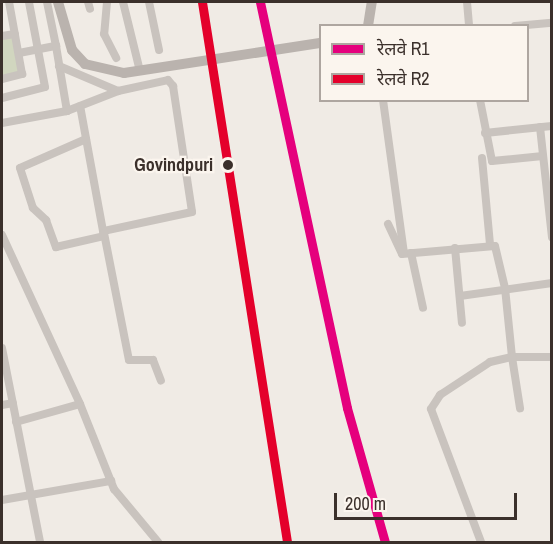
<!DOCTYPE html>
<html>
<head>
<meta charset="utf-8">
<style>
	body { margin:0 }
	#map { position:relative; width:553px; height:544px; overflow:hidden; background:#f0ebe5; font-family:"Archivo Narrow","Noto Sans Devanagari",sans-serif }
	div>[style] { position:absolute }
	.green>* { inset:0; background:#d1d6bf }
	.minor>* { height:8px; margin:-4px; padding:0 4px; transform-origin:4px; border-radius:4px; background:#c9c3be }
	.secondary>* { height:10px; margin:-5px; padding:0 5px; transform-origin:5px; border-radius:5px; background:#bab3ae }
	.rail>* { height:1.5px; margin-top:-0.75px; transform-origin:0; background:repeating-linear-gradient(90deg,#b1aca8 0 1.5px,transparent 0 6px) }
	.secondary-bridge>* { height:10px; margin:-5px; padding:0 5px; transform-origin:5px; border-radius:5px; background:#bab3ae }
	.rail-1>* { height:9px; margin:-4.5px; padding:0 4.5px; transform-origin:4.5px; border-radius:4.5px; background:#e5007d }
	.rail-2>* { height:9px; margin:-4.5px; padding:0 4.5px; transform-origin:4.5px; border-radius:4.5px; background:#e4002b }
	.dots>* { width:16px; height:16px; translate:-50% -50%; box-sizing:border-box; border:3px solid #fbf5ee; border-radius:50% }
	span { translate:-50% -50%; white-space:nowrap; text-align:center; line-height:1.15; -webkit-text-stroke:4.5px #fbf5ee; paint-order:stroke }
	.stop-label { font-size:18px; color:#3b302b; font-weight:700 }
	.right { translate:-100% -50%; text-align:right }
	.frame { position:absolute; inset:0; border:3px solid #3b302b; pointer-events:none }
	.legend { position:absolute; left:319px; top:24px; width:210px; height:78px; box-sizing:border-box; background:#fbf5ee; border:2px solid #aea6a0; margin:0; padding:8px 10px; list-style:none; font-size:18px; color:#3b302b }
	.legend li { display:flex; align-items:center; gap:12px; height:30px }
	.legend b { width:30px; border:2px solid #aea6a0 }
	.scale { position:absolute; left:334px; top:493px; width:183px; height:27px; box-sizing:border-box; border:3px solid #3b302b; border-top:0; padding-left:8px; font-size:18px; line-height:21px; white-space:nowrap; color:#3b302b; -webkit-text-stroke:4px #fbf5ee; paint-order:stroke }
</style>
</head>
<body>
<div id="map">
	<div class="green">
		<i style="clip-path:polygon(13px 36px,20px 73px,2px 76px,2px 38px)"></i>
	</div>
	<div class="minor">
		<i style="left:47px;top:2px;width:45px;rotate:78.4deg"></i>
		<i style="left:88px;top:2px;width:7px;rotate:74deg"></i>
		<i style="left:107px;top:2px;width:32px;rotate:95deg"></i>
		<i style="left:104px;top:34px;width:27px;rotate:63deg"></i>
		<i style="left:123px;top:2px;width:71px;rotate:76.2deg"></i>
		<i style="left:149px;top:2px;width:49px;rotate:78.2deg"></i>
		<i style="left:467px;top:2px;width:24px;rotate:85deg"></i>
		<i style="left:515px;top:26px;width:37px;rotate:-5deg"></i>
		<i style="left:2px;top:36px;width:13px;rotate:-9deg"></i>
		<i style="left:19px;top:53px;width:38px;rotate:-11deg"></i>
		<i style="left:56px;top:46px;width:66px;rotate:80.4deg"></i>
		<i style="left:59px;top:66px;width:64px;rotate:23deg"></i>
		<i style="left:2px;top:79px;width:21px;rotate:-14deg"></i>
		<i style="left:22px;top:74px;width:73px;rotate:-100.2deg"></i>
		<i style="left:2px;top:98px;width:44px;rotate:-14.3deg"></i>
		<i style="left:45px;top:87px;width:86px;rotate:-100.7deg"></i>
		<i style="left:383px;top:100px;width:154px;rotate:82.2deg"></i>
		<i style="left:480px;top:100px;width:62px;rotate:78.9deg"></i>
		<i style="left:492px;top:161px;width:51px;rotate:-5.6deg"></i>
		<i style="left:2px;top:123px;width:66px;rotate:-10.5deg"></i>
		<i style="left:67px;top:111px;width:55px;rotate:-21.4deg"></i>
		<i style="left:118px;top:91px;width:51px;rotate:-12.4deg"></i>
		<i style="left:168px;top:80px;width:8px;rotate:50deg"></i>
		<i style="left:173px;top:86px;width:127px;rotate:81.4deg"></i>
		<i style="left:192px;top:212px;width:91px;rotate:167.9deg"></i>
		<i style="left:103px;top:231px;width:127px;rotate:-100.4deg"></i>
		<i style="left:540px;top:127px;width:111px;rotate:83.8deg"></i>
		<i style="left:485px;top:133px;width:67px;rotate:-6deg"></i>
		<i style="left:86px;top:139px;width:72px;rotate:156.3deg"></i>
		<i style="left:20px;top:168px;width:42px;rotate:72deg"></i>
		<i style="left:33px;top:208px;width:18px;rotate:43deg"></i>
		<i style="left:46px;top:220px;width:29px;rotate:70deg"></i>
		<i style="left:56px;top:247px;width:49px;rotate:-12.9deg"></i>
		<i style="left:482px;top:158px;width:87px;rotate:84.7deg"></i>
		<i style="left:388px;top:224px;width:33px;rotate:65deg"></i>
		<i style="left:402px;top:254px;width:93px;rotate:-4.9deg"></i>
		<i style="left:495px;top:246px;width:43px;rotate:76.6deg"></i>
		<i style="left:505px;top:288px;width:69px;rotate:84.2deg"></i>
		<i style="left:512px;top:357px;width:40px"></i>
		<i style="left:104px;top:233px;width:129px;rotate:78.9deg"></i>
		<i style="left:129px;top:360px;width:24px"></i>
		<i style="left:153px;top:360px;width:22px;rotate:69deg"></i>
		<i style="left:2px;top:235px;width:186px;rotate:65.2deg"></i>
		<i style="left:80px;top:404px;width:92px;rotate:68.2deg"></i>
		<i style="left:114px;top:489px;width:69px;rotate:50.3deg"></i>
		<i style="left:455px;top:248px;width:75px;rotate:84.7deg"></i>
		<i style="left:411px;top:253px;width:56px;rotate:77.7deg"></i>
		<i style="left:460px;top:296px;width:93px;rotate:-8deg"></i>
		<i style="left:2px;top:348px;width:198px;rotate:78.9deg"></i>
		<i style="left:2px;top:405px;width:11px;rotate:-10deg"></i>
		<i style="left:16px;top:422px;width:66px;rotate:-15.7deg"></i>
		<i style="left:2px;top:500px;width:111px;rotate:-9.9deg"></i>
		<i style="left:481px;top:542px;width:142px;rotate:-110.6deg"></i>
		<i style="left:431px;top:409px;width:17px;rotate:-57deg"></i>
		<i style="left:440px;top:395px;width:60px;rotate:-33.4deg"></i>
		<i style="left:490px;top:362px;width:23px;rotate:-13deg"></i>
		<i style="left:512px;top:357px;width:52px;rotate:81.1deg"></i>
	</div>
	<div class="secondary">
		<i style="left:58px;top:2px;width:50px;rotate:73.7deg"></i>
		<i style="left:368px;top:26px;width:24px;rotate:-81deg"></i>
	</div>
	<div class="rail">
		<i style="left:202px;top:2px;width:547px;rotate:81.05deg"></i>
		<i style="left:260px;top:2px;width:415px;rotate:77.9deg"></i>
		<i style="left:347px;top:408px;width:139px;rotate:74.2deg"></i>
	</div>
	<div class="secondary-bridge">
		<i style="left:72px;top:50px;width:19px;rotate:47deg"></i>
		<i style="left:85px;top:64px;width:40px;rotate:13deg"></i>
		<i style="left:124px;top:73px;width:198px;rotate:-8.7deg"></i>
	</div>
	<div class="rail-1">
		<i style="left:260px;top:2px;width:415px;rotate:77.9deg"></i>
		<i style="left:347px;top:408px;width:139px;rotate:74.2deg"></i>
	</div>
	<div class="rail-2">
		<i style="left:202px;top:2px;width:547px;rotate:81.05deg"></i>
	</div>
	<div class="dots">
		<i style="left:228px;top:165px;background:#3b302b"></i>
	</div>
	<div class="stop-label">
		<span class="right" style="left:213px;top:165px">Govindpuri</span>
	</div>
	<div class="frame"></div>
	<ul class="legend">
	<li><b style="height:8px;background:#e5007d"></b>रेलवे R1</li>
	<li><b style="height:8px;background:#e4002b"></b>रेलवे R2</li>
	</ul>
	<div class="scale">200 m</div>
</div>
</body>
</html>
